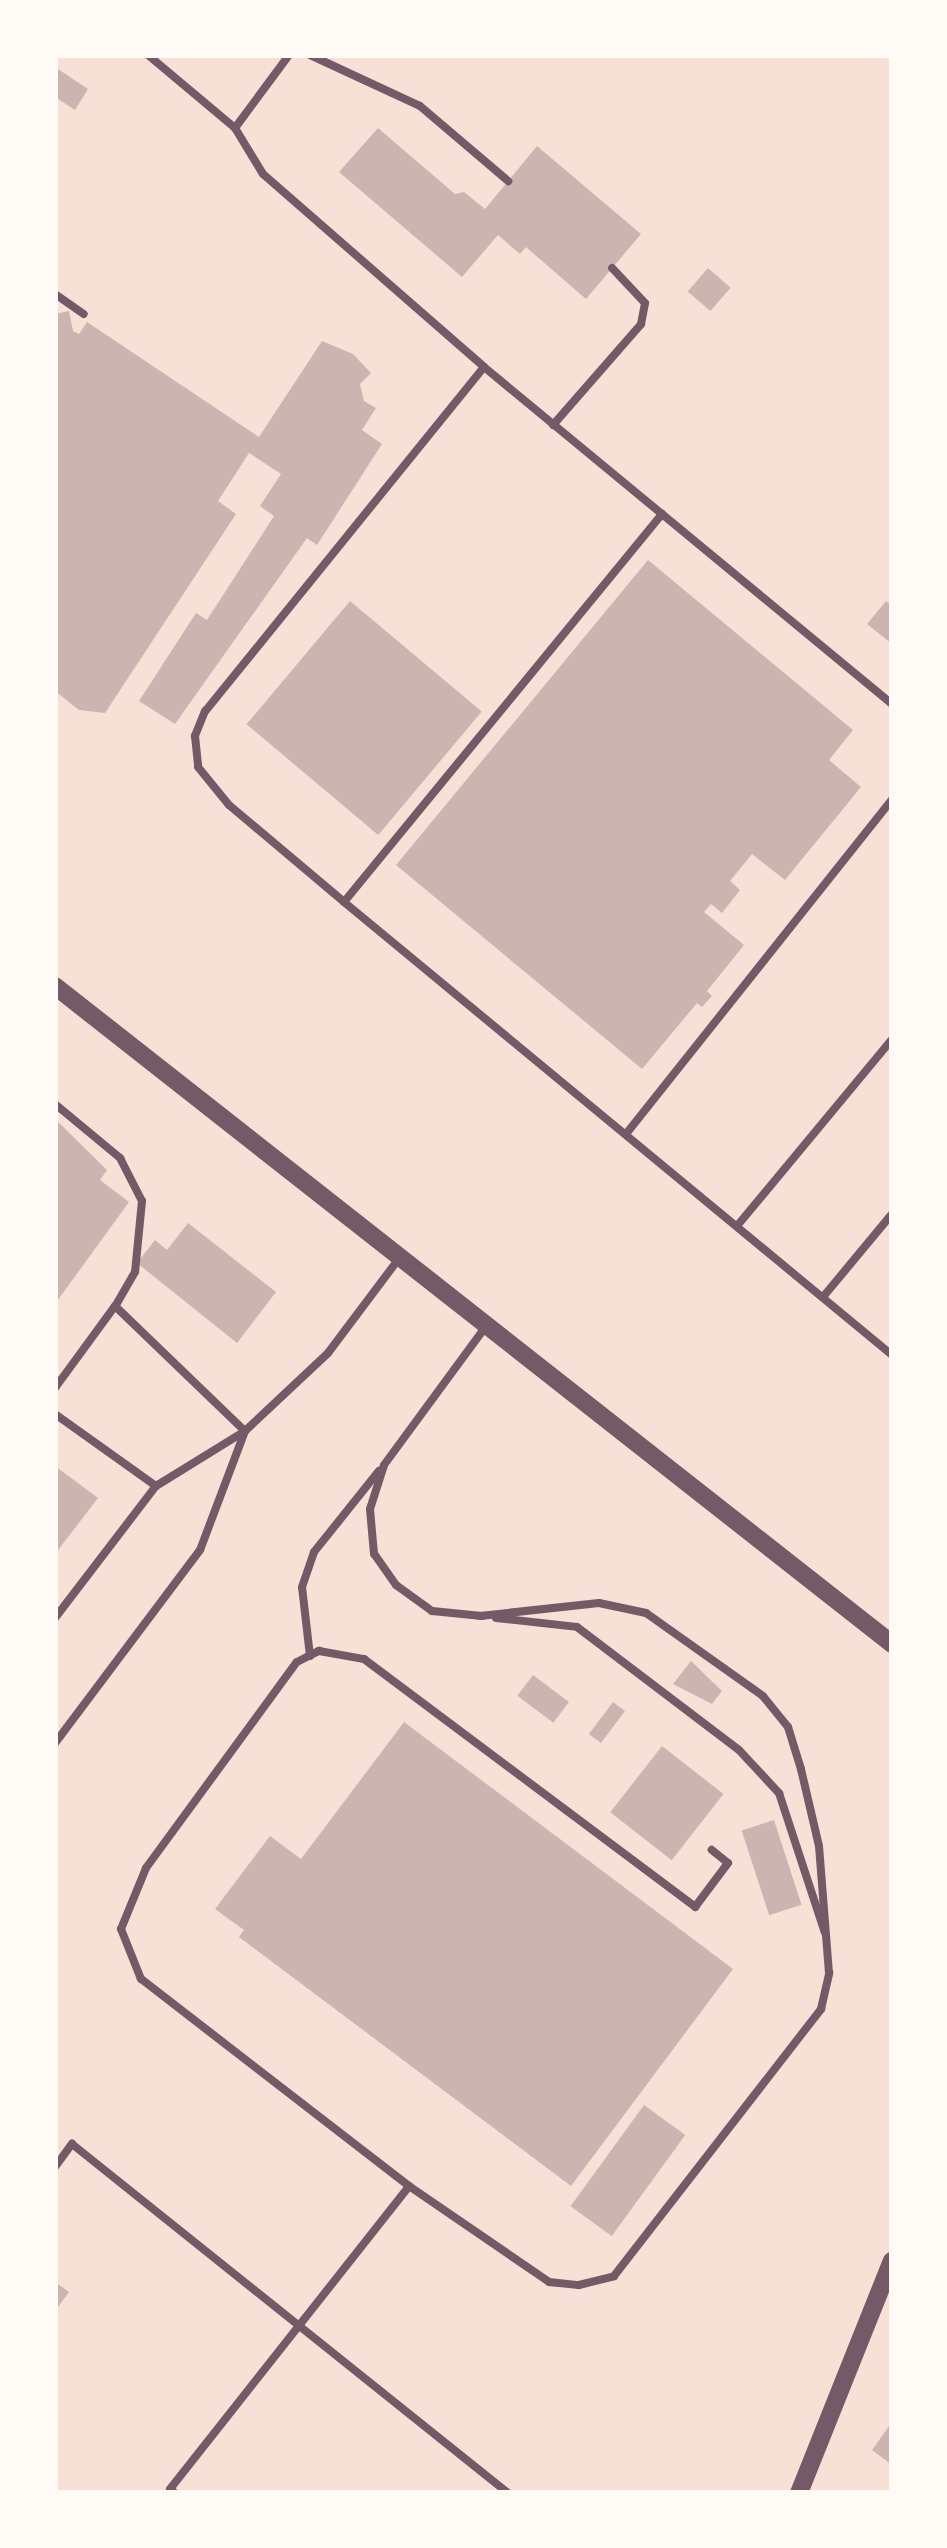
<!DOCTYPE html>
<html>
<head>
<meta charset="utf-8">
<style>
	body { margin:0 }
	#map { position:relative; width:947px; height:2548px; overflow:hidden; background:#f7e1d7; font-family:Quicksand,sans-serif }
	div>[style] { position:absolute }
	.building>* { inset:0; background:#ccb4b1; transform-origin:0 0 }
	.service>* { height:8px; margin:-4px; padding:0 4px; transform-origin:4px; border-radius:4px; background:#755966 }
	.tertiary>* { height:18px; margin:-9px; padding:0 9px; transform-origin:9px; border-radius:9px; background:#755966 }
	span { translate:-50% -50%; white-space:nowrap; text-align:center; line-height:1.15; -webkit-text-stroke:9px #fffaf5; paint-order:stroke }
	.frame { position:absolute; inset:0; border:58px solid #fffaf5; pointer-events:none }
</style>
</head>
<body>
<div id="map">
	<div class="building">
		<i style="clip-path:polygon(55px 67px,88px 89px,75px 110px,55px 97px)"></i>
		<i style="clip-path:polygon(378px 128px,455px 194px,464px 192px,485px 209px,537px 146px,641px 234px,586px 299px,526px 247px,520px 254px,498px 235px,462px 277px,339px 172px)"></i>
		<i style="left:708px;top:268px;width:30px;height:31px;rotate:41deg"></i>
		<i style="clip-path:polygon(69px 311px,73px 331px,79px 334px,87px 322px,259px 437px,322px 341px,353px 354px,371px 373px,360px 384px,364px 401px,376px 408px,362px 430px,382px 444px,317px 545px,307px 538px,175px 724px,139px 701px,196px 613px,207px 620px,274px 516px,260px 506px,281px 474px,249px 453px,218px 501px,236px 514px,105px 713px,79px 710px,55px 691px,55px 314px)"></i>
		<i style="clip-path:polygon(648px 560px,853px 730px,829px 760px,861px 787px,785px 880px,752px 854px,730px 881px,740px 890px,722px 913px,711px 904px,704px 912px,744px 945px,707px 991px,712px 996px,702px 1007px,697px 1003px,642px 1069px,396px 865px)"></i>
		<i style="left:350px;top:601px;width:172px;height:161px;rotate:40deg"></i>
		<i style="clip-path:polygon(886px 601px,892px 606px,892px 644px,867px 624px)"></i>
		<i style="clip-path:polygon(55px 1119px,107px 1170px,100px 1180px,129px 1202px,55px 1304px)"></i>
		<i style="clip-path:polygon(188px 1223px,276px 1292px,237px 1343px,137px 1263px,155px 1240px,167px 1250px)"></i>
		<i style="clip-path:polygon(55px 1466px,98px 1498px,55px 1554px)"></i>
		<i style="clip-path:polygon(691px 1661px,722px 1691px,712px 1704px,673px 1684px)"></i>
		<i style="left:533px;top:1675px;width:45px;height:26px;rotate:37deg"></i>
		<i style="left:613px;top:1702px;width:15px;height:40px;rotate:37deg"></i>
		<i style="clip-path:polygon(404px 1722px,733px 1969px,571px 2186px,239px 1937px,244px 1930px,215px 1909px,270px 1836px,301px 1859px)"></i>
		<i style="left:662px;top:1746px;width:78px;height:84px;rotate:38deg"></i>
		<i style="left:774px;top:1820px;width:89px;height:34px;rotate:72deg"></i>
		<i style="left:644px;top:2105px;width:51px;height:125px;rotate:36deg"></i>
		<i style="clip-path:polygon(55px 2282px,69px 2292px,55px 2311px)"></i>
		<i style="clip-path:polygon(892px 2422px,892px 2465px,872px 2450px)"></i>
	</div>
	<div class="service">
		<i style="left:148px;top:55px;width:114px;rotate:40deg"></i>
		<i style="left:235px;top:128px;width:54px;rotate:58.7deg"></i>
		<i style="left:263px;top:174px;width:293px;rotate:41.1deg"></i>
		<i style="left:484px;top:367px;width:529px;rotate:39.56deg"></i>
		<i style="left:310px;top:55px;width:121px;rotate:24.9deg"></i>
		<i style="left:420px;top:106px;width:116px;rotate:40.4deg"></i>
		<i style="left:235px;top:128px;width:91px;rotate:-53.5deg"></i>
		<i style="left:55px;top:294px;width:35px;rotate:35deg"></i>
		<i style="left:484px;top:367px;width:443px;rotate:129deg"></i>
		<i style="left:205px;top:711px;width:27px;rotate:112deg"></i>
		<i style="left:195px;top:736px;width:31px;rotate:84deg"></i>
		<i style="left:198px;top:767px;width:49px;rotate:50.8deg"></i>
		<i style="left:229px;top:805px;width:150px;rotate:40.1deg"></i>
		<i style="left:344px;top:902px;width:711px;rotate:39.58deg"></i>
		<i style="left:553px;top:425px;width:134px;rotate:-48.9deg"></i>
		<i style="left:641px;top:324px;width:21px;rotate:-79deg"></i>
		<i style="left:645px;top:303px;width:48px;rotate:-133.3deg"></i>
		<i style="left:344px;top:902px;width:502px;rotate:-50.66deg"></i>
		<i style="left:55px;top:1104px;width:85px;rotate:39.7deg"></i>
		<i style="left:120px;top:1158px;width:48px;rotate:62.9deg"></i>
		<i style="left:142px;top:1201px;width:71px;rotate:95.6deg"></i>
		<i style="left:135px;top:1272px;width:39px;rotate:120deg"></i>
		<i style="left:626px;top:1134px;width:427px;rotate:-51.5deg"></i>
		<i style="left:737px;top:1226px;width:243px;rotate:-50.3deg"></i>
		<i style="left:823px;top:1297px;width:108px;rotate:-50.3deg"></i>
		<i style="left:55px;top:1388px;width:102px;rotate:-53.8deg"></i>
		<i style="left:115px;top:1306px;width:180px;rotate:43.9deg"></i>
		<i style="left:245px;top:1431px;width:127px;rotate:110.7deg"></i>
		<i style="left:200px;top:1550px;width:241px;rotate:126.9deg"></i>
		<i style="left:55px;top:1414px;width:124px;rotate:35.5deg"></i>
		<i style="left:156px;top:1486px;width:105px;rotate:-31.7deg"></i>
		<i style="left:245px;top:1431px;width:114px;rotate:-43.2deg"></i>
		<i style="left:328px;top:1353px;width:120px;rotate:-53.1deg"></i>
		<i style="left:482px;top:1616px;width:50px;rotate:-174.3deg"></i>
		<i style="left:432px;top:1611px;width:44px;rotate:-144.2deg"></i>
		<i style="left:396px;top:1585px;width:38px;rotate:-125deg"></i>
		<i style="left:374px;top:1554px;width:45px;rotate:-95.1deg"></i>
		<i style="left:370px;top:1509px;width:46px;rotate:-72.3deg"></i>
		<i style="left:384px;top:1465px;width:172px;rotate:-53.7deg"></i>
		<i style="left:55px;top:1618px;width:166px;rotate:-52.6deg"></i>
		<i style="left:496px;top:1618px;width:81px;rotate:6.3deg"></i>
		<i style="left:577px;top:1627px;width:203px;rotate:37.2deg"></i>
		<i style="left:739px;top:1750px;width:59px;rotate:47.1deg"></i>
		<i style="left:779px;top:1793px;width:147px;rotate:71.8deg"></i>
		<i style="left:310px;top:1656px;width:69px;rotate:-96.6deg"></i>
		<i style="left:302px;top:1587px;width:37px;rotate:-71deg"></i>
		<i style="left:314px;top:1552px;width:104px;rotate:-51.3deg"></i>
		<i style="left:55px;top:2167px;width:29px;rotate:-54deg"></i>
		<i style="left:72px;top:2144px;width:558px;rotate:38.68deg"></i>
		<i style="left:409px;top:2186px;width:170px;rotate:34.4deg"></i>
		<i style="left:549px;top:2282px;width:30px;rotate:6deg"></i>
		<i style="left:579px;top:2285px;width:36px;rotate:-14deg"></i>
		<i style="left:614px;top:2276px;width:338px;rotate:-52.2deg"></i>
		<i style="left:821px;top:2009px;width:37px;rotate:-77deg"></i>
		<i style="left:829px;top:1973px;width:127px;rotate:-94.5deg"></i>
		<i style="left:819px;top:1846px;width:79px;rotate:-103.2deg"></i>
		<i style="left:801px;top:1769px;width:44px;rotate:-107.2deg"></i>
		<i style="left:788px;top:1727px;width:40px;rotate:-129deg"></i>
		<i style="left:763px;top:1696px;width:143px;rotate:-144.6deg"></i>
		<i style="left:646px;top:1613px;width:48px;rotate:-168deg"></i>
		<i style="left:599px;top:1603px;width:120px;rotate:173.8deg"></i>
		<i style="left:175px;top:2493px;width:6px;rotate:-141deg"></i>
		<i style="left:170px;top:2489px;width:386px;rotate:-51.7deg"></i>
		<i style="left:409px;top:2186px;width:339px;rotate:-142.3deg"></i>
		<i style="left:141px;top:1979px;width:54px;rotate:-111.8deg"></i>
		<i style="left:121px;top:1929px;width:66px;rotate:-67.7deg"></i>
		<i style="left:146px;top:1868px;width:255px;rotate:-53.8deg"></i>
		<i style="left:297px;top:1662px;width:25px;rotate:-27deg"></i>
		<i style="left:319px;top:1651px;width:46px;rotate:10.1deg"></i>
		<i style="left:364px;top:1659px;width:414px;rotate:36.8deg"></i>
		<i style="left:695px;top:1907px;width:55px;rotate:-53.1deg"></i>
		<i style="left:728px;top:1863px;width:21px;rotate:-141deg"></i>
	</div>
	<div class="tertiary">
		<i style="left:55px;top:986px;width:1065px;rotate:38.17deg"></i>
		<i style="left:799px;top:2493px;width:250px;rotate:-68.2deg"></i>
	</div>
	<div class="frame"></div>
</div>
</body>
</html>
